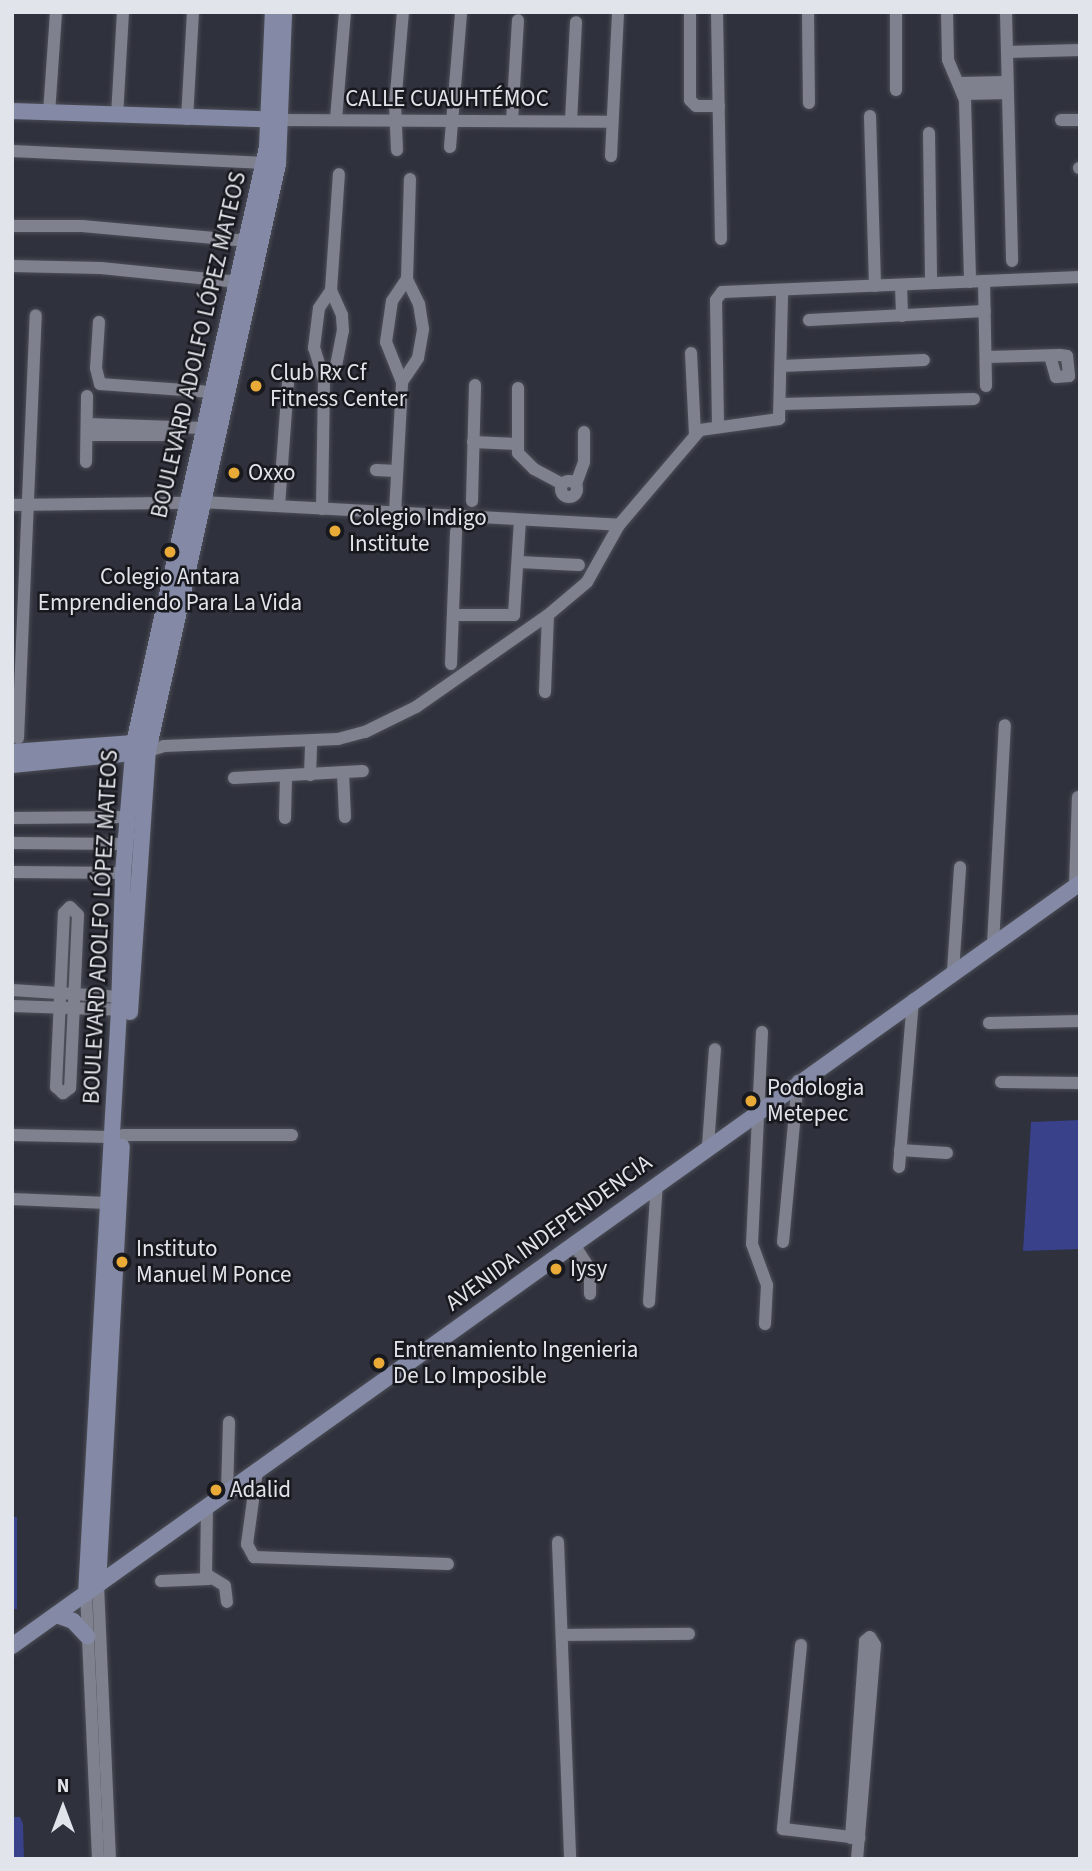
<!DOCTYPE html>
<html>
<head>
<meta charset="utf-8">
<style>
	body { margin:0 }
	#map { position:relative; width:1092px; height:1871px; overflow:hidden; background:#2f313c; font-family:"Source Sans 3",sans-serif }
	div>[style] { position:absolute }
	.green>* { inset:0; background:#38418a; transform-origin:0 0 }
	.roads { filter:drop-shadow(0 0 2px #4c4e57) drop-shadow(0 0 2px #4c4e57) }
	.street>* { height:12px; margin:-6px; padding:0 6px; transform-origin:6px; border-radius:6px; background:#7f828e }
	.street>.ring { margin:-6px; padding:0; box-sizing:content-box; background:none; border:12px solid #7f828e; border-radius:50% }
	.secondary>* { height:16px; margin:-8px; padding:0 8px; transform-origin:8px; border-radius:8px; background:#848aa5 }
	.dots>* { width:19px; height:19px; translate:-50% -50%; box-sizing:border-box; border:4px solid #18191e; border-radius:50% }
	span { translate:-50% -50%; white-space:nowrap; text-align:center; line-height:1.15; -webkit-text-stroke:5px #18191e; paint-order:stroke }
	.street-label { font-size:23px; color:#e2e4eb }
	.poi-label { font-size:23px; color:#e2e4eb }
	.left { translate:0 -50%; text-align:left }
	.frame { position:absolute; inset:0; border:14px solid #e2e4eb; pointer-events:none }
	.north { position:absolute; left:28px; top:1773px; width:70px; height:70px; -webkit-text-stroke:5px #18191e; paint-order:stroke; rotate:0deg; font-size:19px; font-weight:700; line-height:28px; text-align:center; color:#e2e4eb }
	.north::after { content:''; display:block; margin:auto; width:24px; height:32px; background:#e2e4eb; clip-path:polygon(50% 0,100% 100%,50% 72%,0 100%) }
</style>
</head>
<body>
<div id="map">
	<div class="green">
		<i style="clip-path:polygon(1080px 1120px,1080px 1249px,1023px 1251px,1031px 1122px)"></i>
		<i style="left:12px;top:1517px;width:5px;height:92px"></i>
		<i style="clip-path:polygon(12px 1817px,20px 1817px,23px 1824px,24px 1859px,12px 1859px)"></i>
	</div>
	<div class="roads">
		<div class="street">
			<i style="left:690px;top:12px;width:88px;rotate:90deg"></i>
			<i style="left:690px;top:100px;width:8px;rotate:45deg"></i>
			<i style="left:696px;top:106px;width:23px"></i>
			<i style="left:717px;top:12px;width:227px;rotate:89deg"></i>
			<i style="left:808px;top:12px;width:91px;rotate:89.4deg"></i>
			<i style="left:896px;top:12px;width:78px;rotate:90deg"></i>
			<i style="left:947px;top:12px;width:48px;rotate:88.8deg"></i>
			<i style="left:948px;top:60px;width:43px;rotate:67deg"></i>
			<i style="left:965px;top:100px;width:182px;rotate:88.4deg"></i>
			<i style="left:1006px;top:12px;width:249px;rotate:88.6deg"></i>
			<i style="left:1007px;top:52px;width:73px;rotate:-1.6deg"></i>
			<i style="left:960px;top:83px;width:47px;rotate:-1.2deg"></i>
			<i style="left:964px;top:94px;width:44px;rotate:-1.3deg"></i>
			<i style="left:49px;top:113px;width:101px;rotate:-86deg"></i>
			<i style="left:117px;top:116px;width:104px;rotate:-86.7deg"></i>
			<i style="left:870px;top:116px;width:170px;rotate:88.3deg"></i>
			<i style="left:187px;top:119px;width:107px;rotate:-86.8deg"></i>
			<i style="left:336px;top:119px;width:107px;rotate:-85.2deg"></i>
			<i style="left:281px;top:120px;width:331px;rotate:0.3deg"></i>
			<i style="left:1061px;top:120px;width:19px"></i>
			<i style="left:512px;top:121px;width:101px;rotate:-86.6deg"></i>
			<i style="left:571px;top:121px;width:99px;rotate:-87.1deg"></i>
			<i style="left:929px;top:133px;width:150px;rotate:89.2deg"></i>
			<i style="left:450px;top:147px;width:135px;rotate:-85.3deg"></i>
			<i style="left:397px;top:150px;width:45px;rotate:-92.5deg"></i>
			<i style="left:395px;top:105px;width:93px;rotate:-85.1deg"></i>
			<i style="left:12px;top:151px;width:259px;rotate:2.7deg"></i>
			<i style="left:611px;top:156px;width:144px;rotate:-87.2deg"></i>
			<i style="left:1079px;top:168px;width:1px"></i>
			<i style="left:12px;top:226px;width:70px"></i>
			<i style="left:82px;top:226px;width:166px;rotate:5.2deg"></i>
			<i style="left:12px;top:266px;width:89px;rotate:1.3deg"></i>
			<i style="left:101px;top:268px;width:138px;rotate:5.8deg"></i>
			<i style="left:984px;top:281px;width:105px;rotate:88.9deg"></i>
			<i style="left:901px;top:285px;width:31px;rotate:88deg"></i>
			<i style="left:809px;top:320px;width:176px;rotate:-2.9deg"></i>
			<i style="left:99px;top:322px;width:46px;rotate:93.7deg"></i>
			<i style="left:96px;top:368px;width:16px;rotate:76deg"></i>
			<i style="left:100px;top:384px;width:112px;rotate:4.1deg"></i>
			<i style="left:691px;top:353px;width:81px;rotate:87.2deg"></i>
			<i style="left:986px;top:357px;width:74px;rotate:-1.5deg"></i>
			<i style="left:1060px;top:355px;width:7px;rotate:8deg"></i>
			<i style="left:1067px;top:356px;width:20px;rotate:84deg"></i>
			<i style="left:1069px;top:376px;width:13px;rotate:176deg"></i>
			<i style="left:1056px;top:377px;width:22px;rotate:-106deg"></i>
			<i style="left:782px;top:366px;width:142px;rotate:-2.4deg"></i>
			<i style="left:324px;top:380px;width:18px;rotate:-49deg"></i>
			<i style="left:336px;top:366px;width:36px;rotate:-79deg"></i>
			<i style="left:343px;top:331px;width:16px;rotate:-94deg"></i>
			<i style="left:342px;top:315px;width:27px;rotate:-114deg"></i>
			<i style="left:402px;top:382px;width:29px;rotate:-56deg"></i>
			<i style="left:418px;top:358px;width:29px;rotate:-80deg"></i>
			<i style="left:423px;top:329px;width:25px;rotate:-99deg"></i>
			<i style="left:419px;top:304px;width:28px;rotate:-116deg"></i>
			<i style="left:407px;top:279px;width:100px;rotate:-88.3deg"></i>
			<i style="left:518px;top:388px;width:65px;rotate:90deg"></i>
			<i style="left:518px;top:453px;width:23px;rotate:45deg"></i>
			<i style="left:534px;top:469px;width:32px;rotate:28deg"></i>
			<i style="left:782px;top:404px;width:192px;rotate:-1.5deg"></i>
			<i style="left:87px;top:424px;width:116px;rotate:2deg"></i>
			<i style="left:718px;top:426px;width:126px;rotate:-90.9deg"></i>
			<i style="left:716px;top:300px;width:10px;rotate:-53deg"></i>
			<i style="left:722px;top:292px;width:358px;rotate:-2.4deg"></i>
			<i style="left:87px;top:435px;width:90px"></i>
			<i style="left:473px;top:442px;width:44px;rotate:2.6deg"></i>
			<i style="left:86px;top:462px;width:66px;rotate:-89.1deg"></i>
			<i style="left:376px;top:470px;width:21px;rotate:3deg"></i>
			<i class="ring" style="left:561px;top:481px;width:4px;height:4px"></i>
			<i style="left:576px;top:484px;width:23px;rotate:-70deg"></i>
			<i style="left:584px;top:462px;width:30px;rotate:-90deg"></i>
			<i style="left:472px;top:501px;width:116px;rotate:-88.5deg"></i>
			<i style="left:201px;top:502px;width:419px;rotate:3.1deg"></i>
			<i style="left:12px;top:505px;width:174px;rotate:-0.7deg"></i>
			<i style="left:279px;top:506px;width:124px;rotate:-85.8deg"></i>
			<i style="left:322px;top:509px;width:129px;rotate:-89.1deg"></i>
			<i style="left:324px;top:380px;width:34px;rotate:-107deg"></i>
			<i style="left:314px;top:348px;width:40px;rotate:-82.9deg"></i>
			<i style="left:319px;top:308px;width:22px;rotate:-56deg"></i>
			<i style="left:331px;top:290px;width:116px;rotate:-86.1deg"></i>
			<i style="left:395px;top:513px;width:131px;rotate:-86.9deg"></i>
			<i style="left:402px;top:382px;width:43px;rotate:-111.8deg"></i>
			<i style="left:386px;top:342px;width:41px;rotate:-81.7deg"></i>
			<i style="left:392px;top:301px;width:27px;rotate:-56deg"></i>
			<i style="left:519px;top:562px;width:60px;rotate:2.9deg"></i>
			<i style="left:453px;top:615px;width:61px"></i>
			<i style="left:514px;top:615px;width:95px;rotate:-86.4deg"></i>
			<i style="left:451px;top:664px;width:133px;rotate:-87.8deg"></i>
			<i style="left:545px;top:692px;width:77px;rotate:-87.8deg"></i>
			<i style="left:18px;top:738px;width:423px;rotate:-87.6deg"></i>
			<i style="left:148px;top:751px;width:17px;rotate:-17deg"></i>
			<i style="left:164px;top:746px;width:174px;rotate:-2.3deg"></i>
			<i style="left:338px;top:739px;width:28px;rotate:-15deg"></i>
			<i style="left:365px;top:732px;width:57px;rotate:-26.1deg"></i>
			<i style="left:416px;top:707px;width:161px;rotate:-34.9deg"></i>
			<i style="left:548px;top:615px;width:51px;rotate:-40.2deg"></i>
			<i style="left:587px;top:582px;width:65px;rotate:-60.7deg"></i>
			<i style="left:619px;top:525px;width:125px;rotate:-49.5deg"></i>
			<i style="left:700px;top:430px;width:80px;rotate:-7.9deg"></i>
			<i style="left:779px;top:419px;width:127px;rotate:-88.6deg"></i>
			<i style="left:343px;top:773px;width:44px;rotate:87.4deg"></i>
			<i style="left:310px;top:775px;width:34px;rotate:-88deg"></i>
			<i style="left:234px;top:778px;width:129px;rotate:-3.1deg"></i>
			<i style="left:12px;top:818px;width:115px;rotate:-0.5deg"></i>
			<i style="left:285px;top:818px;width:42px;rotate:-88.6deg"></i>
			<i style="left:12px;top:843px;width:113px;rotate:0.5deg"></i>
			<i style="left:12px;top:872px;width:111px;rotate:0.5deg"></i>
			<i style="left:1075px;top:886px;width:89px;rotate:-88.1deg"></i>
			<i style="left:70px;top:907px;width:11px;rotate:45deg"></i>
			<i style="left:78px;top:915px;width:173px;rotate:92.6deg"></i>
			<i style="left:70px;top:1088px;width:9px;rotate:144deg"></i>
			<i style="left:63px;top:1093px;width:9px;rotate:-139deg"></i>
			<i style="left:56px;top:1087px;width:174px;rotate:-87.4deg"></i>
			<i style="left:64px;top:913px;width:8px;rotate:-45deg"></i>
			<i style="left:993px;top:944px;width:219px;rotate:-86.9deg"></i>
			<i style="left:953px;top:971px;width:104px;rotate:-86.1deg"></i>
			<i style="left:12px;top:990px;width:108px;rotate:3.7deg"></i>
			<i style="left:12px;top:1006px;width:115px;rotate:2deg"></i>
			<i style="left:989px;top:1023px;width:91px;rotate:-1.3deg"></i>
			<i style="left:762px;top:1032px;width:212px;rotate:92.7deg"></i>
			<i style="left:752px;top:1244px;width:44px;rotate:69.9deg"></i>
			<i style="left:767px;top:1285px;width:39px;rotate:93deg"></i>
			<i style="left:1001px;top:1082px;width:79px;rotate:0.7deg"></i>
			<i style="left:12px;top:1135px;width:100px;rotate:1.1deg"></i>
			<i style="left:123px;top:1135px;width:169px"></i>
			<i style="left:708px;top:1146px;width:97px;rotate:-85.9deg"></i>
			<i style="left:900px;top:1150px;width:47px;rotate:3.7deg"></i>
			<i style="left:899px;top:1167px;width:168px;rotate:-85.2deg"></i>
			<i style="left:12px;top:1199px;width:95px;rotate:2.4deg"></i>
			<i style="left:783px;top:1242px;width:162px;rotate:-84.7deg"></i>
			<i style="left:573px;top:1243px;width:31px;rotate:57deg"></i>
			<i style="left:590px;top:1269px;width:25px;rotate:90deg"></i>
			<i style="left:649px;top:1302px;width:119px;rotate:-86.2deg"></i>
			<i style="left:257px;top:1471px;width:74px;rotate:97.8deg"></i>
			<i style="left:247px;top:1544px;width:15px;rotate:62deg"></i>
			<i style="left:254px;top:1557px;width:194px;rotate:2.1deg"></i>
			<i style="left:227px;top:1491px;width:69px;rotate:-88.3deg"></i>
			<i style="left:207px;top:1505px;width:69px;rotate:90.8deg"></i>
			<i style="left:206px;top:1574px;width:22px;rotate:32deg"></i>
			<i style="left:225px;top:1586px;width:16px;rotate:83deg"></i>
			<i style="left:558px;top:1542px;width:317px;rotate:87.8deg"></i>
			<i style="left:161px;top:1581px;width:48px;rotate:-2.4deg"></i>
			<i style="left:98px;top:1585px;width:274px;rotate:87.5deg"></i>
			<i style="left:86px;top:1594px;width:265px;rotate:87.4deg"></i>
			<i style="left:562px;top:1635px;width:127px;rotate:-0.5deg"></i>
			<i style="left:801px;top:1645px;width:185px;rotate:95.6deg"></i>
			<i style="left:783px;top:1829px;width:77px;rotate:6.8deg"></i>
			<i style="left:851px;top:1838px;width:197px;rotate:-85.9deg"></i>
			<i style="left:865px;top:1641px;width:6px;rotate:-39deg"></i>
			<i style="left:870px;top:1637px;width:9px;rotate:58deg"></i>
			<i style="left:875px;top:1645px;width:215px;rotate:94.8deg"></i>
		</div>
		<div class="secondary">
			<i style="left:12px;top:111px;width:267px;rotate:1.9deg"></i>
			<i style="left:12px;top:752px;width:132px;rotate:-4.3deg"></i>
			<i style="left:12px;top:765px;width:131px;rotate:-5.7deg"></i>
			<i style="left:130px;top:1012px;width:262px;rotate:-86.1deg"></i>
			<i style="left:148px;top:751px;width:601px;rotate:-77.51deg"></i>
			<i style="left:278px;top:164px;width:152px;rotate:-87.7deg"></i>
			<i style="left:98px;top:1585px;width:439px;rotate:-86.9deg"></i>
			<i style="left:86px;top:1594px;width:585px;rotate:-86.77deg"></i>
			<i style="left:119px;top:1010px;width:137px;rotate:-88.3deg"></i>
			<i style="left:123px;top:873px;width:130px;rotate:-85.2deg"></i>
			<i style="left:134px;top:743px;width:611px;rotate:-77.42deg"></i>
			<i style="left:267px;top:147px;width:135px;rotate:-87.5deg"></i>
			<i style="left:56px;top:1615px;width:18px;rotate:19deg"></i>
			<i style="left:73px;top:1621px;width:21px;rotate:47deg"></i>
			<i style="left:12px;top:1646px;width:1313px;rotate:-35.54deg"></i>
		</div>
	</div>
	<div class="dots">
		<i style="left:256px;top:386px;background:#eaaa38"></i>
		<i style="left:234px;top:473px;background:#eaaa38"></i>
		<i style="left:335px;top:531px;background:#eaaa38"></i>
		<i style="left:170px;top:552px;background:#eaaa38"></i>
		<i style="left:751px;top:1101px;background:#eaaa38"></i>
		<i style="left:122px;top:1262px;background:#eaaa38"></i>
		<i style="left:556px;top:1269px;background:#eaaa38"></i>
		<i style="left:379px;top:1363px;background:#eaaa38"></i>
		<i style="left:216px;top:1490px;background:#eaaa38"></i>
	</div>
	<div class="street-label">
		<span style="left:447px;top:99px">CALLE CUAUHTÉMOC</span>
		<span style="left:199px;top:345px;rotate:-77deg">BOULEVARD ADOLFO LÓPEZ MATEOS</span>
		<span style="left:101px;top:927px;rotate:-87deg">BOULEVARD ADOLFO LÓPEZ MATEOS</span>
		<span style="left:549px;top:1233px;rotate:-36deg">AVENIDA INDEPENDENCIA</span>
	</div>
	<div class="poi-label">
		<span class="left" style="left:270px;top:386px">Club Rx Cf<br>Fitness Center</span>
		<span class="left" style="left:248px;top:473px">Oxxo</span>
		<span class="left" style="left:349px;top:531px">Colegio Indigo<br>Institute</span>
		<span style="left:170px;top:590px">Colegio Antara<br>Emprendiendo Para La Vida</span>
		<span class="left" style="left:767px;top:1101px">Podologia<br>Metepec</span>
		<span class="left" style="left:136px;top:1262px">Instituto<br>Manuel M Ponce</span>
		<span class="left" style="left:570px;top:1269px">Iysy</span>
		<span class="left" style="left:393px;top:1363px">Entrenamiento Ingenieria<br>De Lo Imposible</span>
		<span class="left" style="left:230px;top:1490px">Adalid</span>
	</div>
	<div class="frame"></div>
	<div class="north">N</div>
</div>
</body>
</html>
